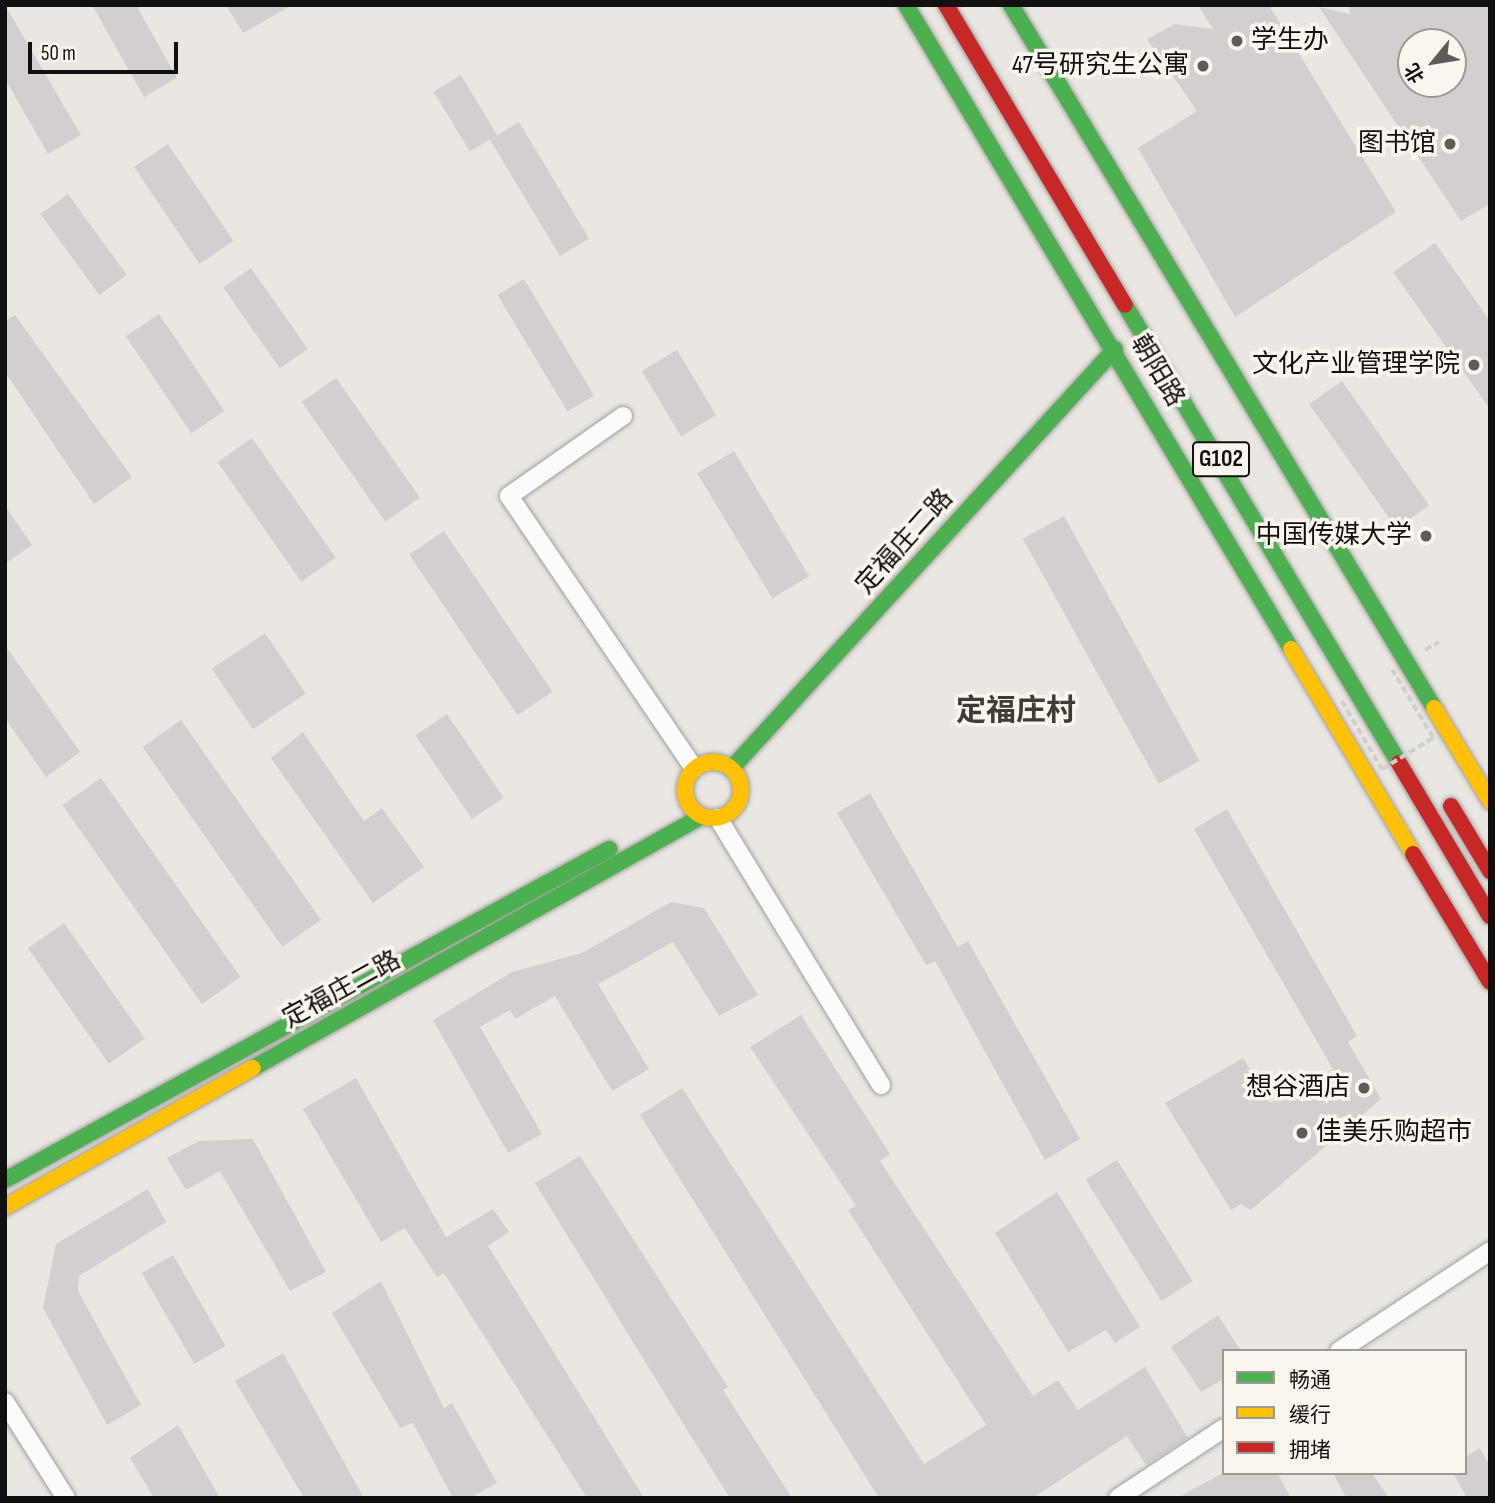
<!DOCTYPE html>
<html>
<head>
<meta charset="utf-8">
<style>
	body { margin:0 }
	#map { position:relative; width:1495px; height:1503px; overflow:hidden; background:#eae7e3; font-family:"Sofia Sans Condensed","Noto Sans SC",sans-serif }
	div>[style] { position:absolute }
	.building>* { inset:0; background:#d2cfce; transform-origin:0 0 }
	.path>* { height:3.5px; margin-top:-1.75px; transform-origin:0; background:repeating-linear-gradient(90deg,#d0cfce 0 7px,transparent 0 10.5px) }
	.roads { filter:drop-shadow(0 0 2px #a19f9c) drop-shadow(0 0 2px #a19f9c) }
	.street>* { height:18px; margin:-9px; padding:0 9px; transform-origin:9px; border-radius:9px; background:#fcfbfb }
	.fast>* { height:16px; margin:-8px; padding:0 8px; transform-origin:8px; border-radius:8px; background:#4caf50 }
	.slow>* { height:16px; margin:-8px; padding:0 8px; transform-origin:8px; border-radius:8px; background:#ffc107 }
	.slow>.ring { margin:-8px; padding:0; box-sizing:content-box; background:none; border:16px solid #ffc107; border-radius:50% }
	.jam>* { height:16px; margin:-8px; padding:0 8px; transform-origin:8px; border-radius:8px; background:#c62828 }
	.path-bridge>* { height:3.5px; margin-top:-1.75px; transform-origin:0; background:repeating-linear-gradient(90deg,#d0cfce 0 7px,transparent 0 10.5px) }
	.dots>* { width:19px; height:19px; translate:-50% -50%; box-sizing:border-box; border:4px solid #faf5ed; border-radius:50% }
	span { translate:-50% -50%; white-space:nowrap; text-align:center; line-height:1.15; -webkit-text-stroke:7px #faf5ed; paint-order:stroke }
	.shield-label span { padding:2px 5px; background:#faf5ed; border:2px solid; border-radius:5px; -webkit-text-stroke-width:0 }
	.shield-label { font-size:24px; color:#12100e; font-weight:700 }
	.poi-label { font-size:26px; color:#12100e }
	.left { translate:0 -50%; text-align:left }
	.right { translate:-100% -50%; text-align:right }
	.street-label { font-size:26px; color:#12100e }
	.quarter-label { font-size:30px; color:#403b35; font-weight:700 }
	.frame { position:absolute; inset:0; border:7px solid #12100e; pointer-events:none }
	.legend { position:absolute; left:1222px; top:1349px; width:245px; height:126px; box-sizing:border-box; background:#faf5ed; border:2px solid #9d9994; margin:0; padding:9px 12px; list-style:none; font-size:21px; color:#12100e }
	.legend li { display:flex; align-items:center; gap:14px; height:35px }
	.legend b { width:35px; border:2px solid #9d9994 }
	.north { position:absolute; left:1397px; top:28px; width:70px; height:70px; box-sizing:border-box; background:#faf5ed; border:2px solid #9d9994; border-radius:50%; rotate:240deg; font-size:19px; font-weight:700; line-height:28px; text-align:center; color:#12100e }
	.north::after { content:''; display:block; margin:auto; width:24px; height:32px; background:#5e5b59; clip-path:polygon(50% 0,100% 100%,50% 72%,0 100%) }
	.scale { position:absolute; left:28px; top:42px; width:150px; height:32px; box-sizing:border-box; border:4px solid #12100e; border-top:0; padding-left:9px; font-size:21px; line-height:24px; white-space:nowrap; color:#12100e; -webkit-text-stroke:5px #faf5ed; paint-order:stroke }
</style>
</head>
<body>
<div id="map">
	<div class="building">
		<i style="clip-path:polygon(5px 5px,81px 135px,48px 154px,5px 79px)"></i>
		<i style="clip-path:polygon(92px 5px,136px 5px,177px 78px,144px 97px)"></i>
		<i style="clip-path:polygon(226px 5px,292px 5px,243px 33px)"></i>
		<i style="clip-path:polygon(1198px 5px,1269px 5px,1396px 212px,1235px 317px,1138px 148px,1197px 111px,1147px 39px,1175px 24px,1213px 29px)"></i>
		<i style="clip-path:polygon(evenodd,1349px 5px,1490px 5px,1490px 204px,1461px 221px,1319px 7px,1350px 14px,1349px 5px,1411px 42px,1453px 42px,1453px 84px,1411px 84px,1411px 42px)"></i>
		<i style="left:461px;top:75px;width:70px;height:32px;rotate:59deg"></i>
		<i style="left:519px;top:122px;width:136px;height:34px;rotate:59deg"></i>
		<i style="left:168px;top:144px;width:117px;height:41px;rotate:56deg"></i>
		<i style="left:68px;top:194px;width:100px;height:34px;rotate:54deg"></i>
		<i style="clip-path:polygon(1435px 243px,1490px 321px,1490px 409px,1393px 272px)"></i>
		<i style="left:251px;top:268px;width:99px;height:34px;rotate:55deg"></i>
		<i style="left:524px;top:279px;width:136px;height:31px;rotate:59deg"></i>
		<i style="left:159px;top:314px;width:117px;height:40px;rotate:56deg"></i>
		<i style="clip-path:polygon(15px 315px,132px 477px,94px 504px,5px 372px,5px 321px)"></i>
		<i style="left:677px;top:350px;width:76px;height:41px;rotate:59deg"></i>
		<i style="left:336px;top:378px;width:146px;height:42px;rotate:55deg"></i>
		<i style="left:1342px;top:381px;width:152px;height:40px;rotate:55deg"></i>
		<i style="left:252px;top:438px;width:146px;height:42px;rotate:55deg"></i>
		<i style="left:734px;top:451px;width:146px;height:43px;rotate:59deg"></i>
		<i style="clip-path:polygon(5px 506px,32px 545px,5px 564px)"></i>
		<i style="left:1064px;top:516px;width:280px;height:47px;rotate:61deg"></i>
		<i style="left:444px;top:531px;width:194px;height:42px;rotate:56deg"></i>
		<i style="left:265px;top:633px;width:73px;height:64px;rotate:56deg"></i>
		<i style="clip-path:polygon(5px 645px,80px 752px,46px 777px,5px 718px)"></i>
		<i style="left:447px;top:714px;width:101px;height:38px;rotate:56deg"></i>
		<i style="left:181px;top:720px;width:244px;height:47px;rotate:55deg"></i>
		<i style="clip-path:polygon(303px 732px,364px 821px,382px 808px,424px 867px,373px 903px,271px 758px)"></i>
		<i style="left:101px;top:778px;width:243px;height:47px;rotate:55deg"></i>
		<i style="clip-path:polygon(870px 793px,958px 947px,968px 941px,1080px 1139px,1045px 1160px,935px 961px,926px 965px,837px 813px)"></i>
		<i style="clip-path:polygon(1227px 809px,1357px 1036px,1348px 1042px,1381px 1099px,1251px 1210px,1241px 1204px,1231px 1210px,1165px 1103px,1243px 1058px,1270px 1103px,1333px 1069px,1194px 829px)"></i>
		<i style="clip-path:polygon(671px 902px,704px 908px,758px 995px,719px 1016px,673px 942px,598px 984px,649px 1069px,612px 1091px,555px 996px,515px 1019px,510px 1010px,480px 1027px,542px 1134px,508px 1153px,433px 1020px,512px 972px,582px 953px)"></i>
		<i style="left:64px;top:923px;width:141px;height:44px;rotate:55deg"></i>
		<i style="clip-path:polygon(801px 1015px,890px 1154px,880px 1161px,1033px 1396px,1058px 1380px,1078px 1410px,1145px 1367px,1188px 1438px,1146px 1465px,1127px 1436px,1033px 1498px,879px 1498px,640px 1115px,682px 1088px,924px 1464px,986px 1425px,848px 1210px,856px 1206px,750px 1047px)"></i>
		<i style="clip-path:polygon(356px 1078px,446px 1237px,493px 1209px,509px 1232px,488px 1246px,644px 1498px,587px 1498px,444px 1273px,437px 1277px,405px 1228px,381px 1242px,303px 1109px)"></i>
		<i style="clip-path:polygon(253px 1139px,326px 1272px,290px 1291px,220px 1171px,186px 1190px,167px 1158px,199px 1141px)"></i>
		<i style="clip-path:polygon(580px 1156px,728px 1387px,723px 1390px,792px 1498px,730px 1498px,689px 1433px,535px 1183px)"></i>
		<i style="left:1117px;top:1160px;width:143px;height:37px;rotate:58deg"></i>
		<i style="clip-path:polygon(148px 1189px,166px 1222px,79px 1276px,78px 1291px,141px 1405px,107px 1425px,43px 1308px,56px 1244px)"></i>
		<i style="clip-path:polygon(1057px 1192px,1140px 1327px,1115px 1343px,1106px 1330px,1068px 1352px,995px 1233px)"></i>
		<i style="left:173px;top:1255px;width:105px;height:36px;rotate:60deg"></i>
		<i style="clip-path:polygon(381px 1281px,444px 1408px,452px 1403px,497px 1483px,470px 1498px,453px 1498px,413px 1423px,400px 1428px,332px 1313px)"></i>
		<i style="clip-path:polygon(1218px 1315px,1241px 1351px,1224px 1351px,1224px 1379px,1201px 1392px,1171px 1347px)"></i>
		<i style="clip-path:polygon(283px 1353px,364px 1498px,304px 1498px,235px 1381px)"></i>
		<i style="clip-path:polygon(178px 1425px,220px 1498px,154px 1498px,130px 1458px)"></i>
		<i style="clip-path:polygon(1480px 1448px,1490px 1466px,1490px 1498px,1467px 1498px,1453px 1473px,1465px 1473px,1465px 1457px)"></i>
		<i style="clip-path:polygon(1223px 1473px,1277px 1473px,1291px 1498px,1177px 1498px)"></i>
		<i style="clip-path:polygon(1333px 1473px,1372px 1473px,1389px 1498px,1346px 1498px)"></i>
	</div>
	<div class="path">
		<i style="left:1425px;top:650px;width:16px;rotate:-30deg"></i>
	</div>
	<div class="roads">
		<div class="street">
			<i style="left:623px;top:416px;width:139px;rotate:144.9deg"></i>
			<i style="left:509px;top:496px;width:329px;rotate:55.8deg"></i>
			<i style="left:718px;top:818px;width:313px;rotate:58.6deg"></i>
			<i style="left:1339px;top:1351px;width:181px;rotate:-33.5deg"></i>
			<i style="left:5px;top:1402px;width:114px;rotate:57.6deg"></i>
			<i style="left:1118px;top:1498px;width:127px;rotate:-33.4deg"></i>
		</div>
		<div class="fast">
			<i style="left:906px;top:5px;width:750px;rotate:59.13deg"></i>
			<i style="left:1011px;top:5px;width:820px;rotate:58.96deg"></i>
			<i style="left:1125px;top:305px;width:534px;rotate:59.11deg"></i>
			<i style="left:731px;top:769px;width:569px;rotate:-47.56deg"></i>
			<i style="left:253px;top:1068px;width:515px;rotate:-29.3deg"></i>
			<i style="left:5px;top:1180px;width:689px;rotate:-28.72deg"></i>
		</div>
		<div class="slow">
			<i style="left:1291px;top:649px;width:239px;rotate:59.2deg"></i>
			<i style="left:1434px;top:708px;width:109px;rotate:58.9deg"></i>
			<i class="ring" style="left:685px;top:762px;width:40px;height:40px"></i>
			<i style="left:5px;top:1207px;width:284px;rotate:-29.3deg"></i>
		</div>
		<div class="jam">
			<i style="left:946px;top:5px;width:349px;rotate:59.2deg"></i>
			<i style="left:1399px;top:763px;width:178px;rotate:59.3deg"></i>
			<i style="left:1451px;top:806px;width:76px;rotate:59deg"></i>
			<i style="left:1413px;top:854px;width:149px;rotate:59deg"></i>
		</div>
	</div>
	<div class="path-bridge">
		<i style="left:1342px;top:701px;width:79px;rotate:59.5deg"></i>
		<i style="left:1382px;top:769px;width:60px;rotate:-31.3deg"></i>
		<i style="left:1433px;top:738px;width:79px;rotate:-121.1deg"></i>
	</div>
	<div class="dots">
		<i style="left:1237px;top:41px;background:#5e5b59"></i>
		<i style="left:1203px;top:66px;background:#5e5b59"></i>
		<i style="left:1450px;top:144px;background:#5e5b59"></i>
		<i style="left:1474px;top:365px;background:#5e5b59"></i>
		<i style="left:1426px;top:536px;background:#5e5b59"></i>
		<i style="left:1364px;top:1088px;background:#5e5b59"></i>
		<i style="left:1302px;top:1133px;background:#5e5b59"></i>
	</div>
	<div class="shield-label">
		<span style="left:1221px;top:459px">G102</span>
	</div>
	<div class="poi-label">
		<span class="left" style="left:1251px;top:41px">学生办</span>
		<span class="right" style="left:1189px;top:66px">47号研究生公寓</span>
		<span class="right" style="left:1436px;top:144px">图书馆</span>
		<span class="right" style="left:1460px;top:365px">文化产业管理学院</span>
		<span class="right" style="left:1412px;top:536px">中国传媒大学</span>
		<span class="right" style="left:1350px;top:1088px">想谷酒店</span>
		<span class="left" style="left:1316px;top:1133px">佳美乐购超市</span>
	</div>
	<div class="street-label">
		<span style="left:1157px;top:371px;rotate:59deg">朝阳路</span>
		<span style="left:905px;top:542px;rotate:-48deg">定福庄二路</span>
		<span style="left:342px;top:990px;rotate:-29deg">定福庄二路</span>
	</div>
	<div class="quarter-label">
		<span style="left:1016px;top:711px">定福庄村</span>
	</div>
	<div class="frame"></div>
	<ul class="legend">
	<li><b style="height:9px;background:#4caf50"></b>畅通</li>
	<li><b style="height:9px;background:#ffc107"></b>缓行</li>
	<li><b style="height:9px;background:#c62828"></b>拥堵</li>
	</ul>
	<div class="north">北</div>
	<div class="scale">50 m</div>
</div>
</body>
</html>
